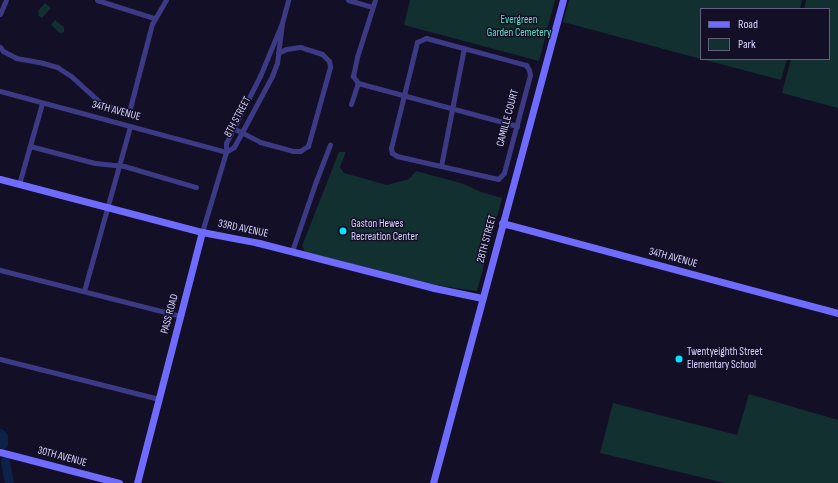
<!DOCTYPE html>
<html>
<head>
<meta charset="utf-8">
<style>
	body { margin:0 }
	#map { position:relative; width:838px; height:483px; overflow:hidden; background:#130f26; font-family:"Sofia Sans Condensed",sans-serif }
	div>[style] { position:absolute }
	.green>* { inset:0; background:#12302f }
	.river>* { height:9px; margin:-4.5px; padding:0 4.5px; transform-origin:4.5px; border-radius:4.5px; background:#0c2248 }
	.street>* { height:5px; margin:-2.5px; padding:0 2.5px; transform-origin:2.5px; border-radius:2.5px; background:#3d3a85 }
	.secondary>* { height:7px; margin:-3.5px; padding:0 3.5px; transform-origin:3.5px; border-radius:3.5px; background:#6f6bff }
	.dots>* { width:11px; height:11px; translate:-50% -50%; box-sizing:border-box; border:2px solid #130f26; border-radius:50% }
	span { translate:-50% -50%; white-space:nowrap; text-align:center; line-height:1.15; -webkit-text-stroke:3px #130f26; paint-order:stroke }
	.park-label { font-size:11px; color:#5fe0c0 }
	.street-label { font-size:11px; color:#d9d4ff }
	.poi-label { font-size:11px; color:#d9d4ff }
	.left { translate:0 -50%; text-align:left }
	.legend { position:absolute; left:700px; top:8px; width:130px; height:52px; box-sizing:border-box; background:#130f26; border:1px solid #625e7d; margin:0; padding:5px 7px; list-style:none; font-size:12px; color:#d9d4ff }
	.legend li { display:flex; align-items:center; gap:8px; height:20px }
	.legend b { width:20px; border:1px solid #625e7d }
</style>
</head>
<body>
<div id="map">
	<div class="green">
		<i style="clip-path:polygon(410px 0,555px 0,539px 61px,404px 25px)"></i>
		<i style="clip-path:polygon(569px 0,802px 0,800px 9px,701px 9px,701px 59px,563px 22px)"></i>
		<i style="clip-path:polygon(806px 0,838px 0,838px 108px,782px 93px,791px 59px,829px 59px,829px 9px,804px 9px)"></i>
		<i style="clip-path:polygon(45px 3px,51px 8px,42px 18px,39px 16px,38px 11px)"></i>
		<i style="clip-path:polygon(55px 20px,64px 27px,64px 32px,60px 33px,51px 25px)"></i>
		<i style="clip-path:polygon(701px 59px,787px 59px,781px 80px)"></i>
		<i style="clip-path:polygon(339px 152px,346px 152px,340px 167px,344px 173px,387px 185px,409px 179px,416px 171px,464px 184px,481px 192px,502px 198px,477px 291px,435px 285px,305px 252px,302px 246px)"></i>
		<i style="clip-path:polygon(749px 394px,838px 420px,838px 483px,725px 483px,600px 453px,613px 403px,737px 435px)"></i>
	</div>
	<div class="river">
		<i style="left:0;top:433px;width:4px;rotate:45deg"></i>
		<i style="left:3px;top:436px;width:8px;rotate:90deg"></i>
		<i style="left:5px;top:461px;width:22px;rotate:80deg"></i>
	</div>
	<div class="street">
		<i style="left:97px;top:0;width:60px;rotate:17.5deg"></i>
		<i style="left:348px;top:0;width:25px;rotate:16deg"></i>
		<i style="left:0;top:14px;width:15px;rotate:-67deg"></i>
		<i style="left:426px;top:38px;width:104px;rotate:15.1deg"></i>
		<i style="left:526px;top:65px;width:6px;rotate:59deg"></i>
		<i style="left:529px;top:70px;width:5px;rotate:79deg"></i>
		<i style="left:530px;top:75px;width:101px;rotate:104.9deg"></i>
		<i style="left:504px;top:173px;width:8px;rotate:135deg"></i>
		<i style="left:498px;top:179px;width:104px;rotate:-167.2deg"></i>
		<i style="left:397px;top:156px;width:6px;rotate:-149deg"></i>
		<i style="left:392px;top:153px;width:5px;rotate:-101deg"></i>
		<i style="left:391px;top:148px;width:109px;rotate:-76.2deg"></i>
		<i style="left:417px;top:42px;width:10px;rotate:-24deg"></i>
		<i style="left:0;top:47px;width:5px;rotate:53deg"></i>
		<i style="left:3px;top:51px;width:15px;rotate:28deg"></i>
		<i style="left:16px;top:58px;width:27px;rotate:10deg"></i>
		<i style="left:43px;top:63px;width:15px;rotate:16deg"></i>
		<i style="left:57px;top:67px;width:17px;rotate:33deg"></i>
		<i style="left:71px;top:76px;width:43px;rotate:42.2deg"></i>
		<i style="left:103px;top:105px;width:27px;rotate:15deg"></i>
		<i style="left:129px;top:112px;width:91px;rotate:-75.4deg"></i>
		<i style="left:152px;top:24px;width:28px;rotate:-60deg"></i>
		<i style="left:358px;top:83px;width:165px;rotate:15.1deg"></i>
		<i style="left:0;top:91px;width:234px;rotate:15.1deg"></i>
		<i style="left:351px;top:104px;width:22px;rotate:-72deg"></i>
		<i style="left:358px;top:83px;width:9px;rotate:-126deg"></i>
		<i style="left:353px;top:76px;width:19px;rotate:-78deg"></i>
		<i style="left:357px;top:57px;width:60px;rotate:-72.5deg"></i>
		<i style="left:233px;top:128px;width:30px;rotate:27deg"></i>
		<i style="left:260px;top:142px;width:34px;rotate:15deg"></i>
		<i style="left:293px;top:151px;width:7px"></i>
		<i style="left:300px;top:151px;width:9px;rotate:-32deg"></i>
		<i style="left:308px;top:146px;width:82px;rotate:-74.4deg"></i>
		<i style="left:330px;top:67px;width:6px;rotate:-99deg"></i>
		<i style="left:329px;top:61px;width:10px;rotate:-135deg"></i>
		<i style="left:322px;top:54px;width:23px;rotate:-162deg"></i>
		<i style="left:300px;top:47px;width:14px;rotate:172deg"></i>
		<i style="left:286px;top:49px;width:9px;rotate:153deg"></i>
		<i style="left:30px;top:146px;width:67px;rotate:14.7deg"></i>
		<i style="left:95px;top:163px;width:29px;rotate:6deg"></i>
		<i style="left:124px;top:166px;width:75px;rotate:16.3deg"></i>
		<i style="left:226px;top:152px;width:9px;rotate:-32deg"></i>
		<i style="left:234px;top:147px;width:81px;rotate:-61.8deg"></i>
		<i style="left:272px;top:76px;width:14px;rotate:-69deg"></i>
		<i style="left:277px;top:63px;width:40px;rotate:-82.9deg"></i>
		<i style="left:282px;top:23px;width:24px;rotate:-75deg"></i>
		<i style="left:441px;top:166px;width:120px;rotate:-79deg"></i>
		<i style="left:19px;top:184px;width:84px;rotate:-74.1deg"></i>
		<i style="left:202px;top:232px;width:84px;rotate:-73.3deg"></i>
		<i style="left:226px;top:152px;width:9px;rotate:-90deg"></i>
		<i style="left:226px;top:143px;width:75px;rotate:-63.1deg"></i>
		<i style="left:260px;top:76px;width:57px;rotate:-67.5deg"></i>
		<i style="left:292px;top:251px;width:74px;rotate:-71.1deg"></i>
		<i style="left:316px;top:181px;width:39px;rotate:-69deg"></i>
		<i style="left:0;top:270px;width:187px;rotate:14.3deg"></i>
		<i style="left:84px;top:291px;width:171px;rotate:-74.4deg"></i>
		<i style="left:0;top:359px;width:164px;rotate:14.1deg"></i>
	</div>
	<div class="secondary">
		<i style="left:0;top:179px;width:209px;rotate:14.7deg"></i>
		<i style="left:202px;top:232px;width:58px;rotate:10.9deg"></i>
		<i style="left:259px;top:243px;width:181px;rotate:14.4deg"></i>
		<i style="left:434px;top:288px;width:49px;rotate:11.8deg"></i>
		<i style="left:502px;top:223px;width:348px;rotate:15deg"></i>
		<i style="left:0;top:452px;width:123px;rotate:14.6deg"></i>
		<i style="left:137px;top:483px;width:259px;rotate:-75.5deg"></i>
		<i style="left:433px;top:483px;width:500px;rotate:-74.94deg"></i>
	</div>
	<div class="dots">
		<i style="left:343px;top:231px;background:#00e5ff"></i>
		<i style="left:679px;top:359px;background:#00e5ff"></i>
	</div>
	<div class="park-label">
		<span style="left:519px;top:27px">Evergreen<br>Garden Cemetery</span>
	</div>
	<div class="street-label">
		<span style="left:116px;top:111px;rotate:15deg">34TH AVENUE</span>
		<span style="left:238px;top:117px;rotate:-62deg">8TH STREET</span>
		<span style="left:508px;top:118px;rotate:-75deg">CAMILLE COURT</span>
		<span style="left:243px;top:229px;rotate:12deg">33RD AVENUE</span>
		<span style="left:487px;top:239px;rotate:-75deg">28TH STREET</span>
		<span style="left:673px;top:258px;rotate:15deg">34TH AVENUE</span>
		<span style="left:170px;top:314px;rotate:-75deg">PASS ROAD</span>
		<span style="left:62px;top:457px;rotate:15deg">30TH AVENUE</span>
	</div>
	<div class="poi-label">
		<span class="left" style="left:351px;top:231px">Gaston Hewes<br>Recreation Center</span>
		<span class="left" style="left:687px;top:359px">Twentyeighth Street<br>Elementary School</span>
	</div>
	<ul class="legend">
	<li><b style="height:5px;background:#6f6bff"></b>Road</li>
	<li><b style="height:11px;background:#12302f"></b>Park</li>
	</ul>
</div>
</body>
</html>
